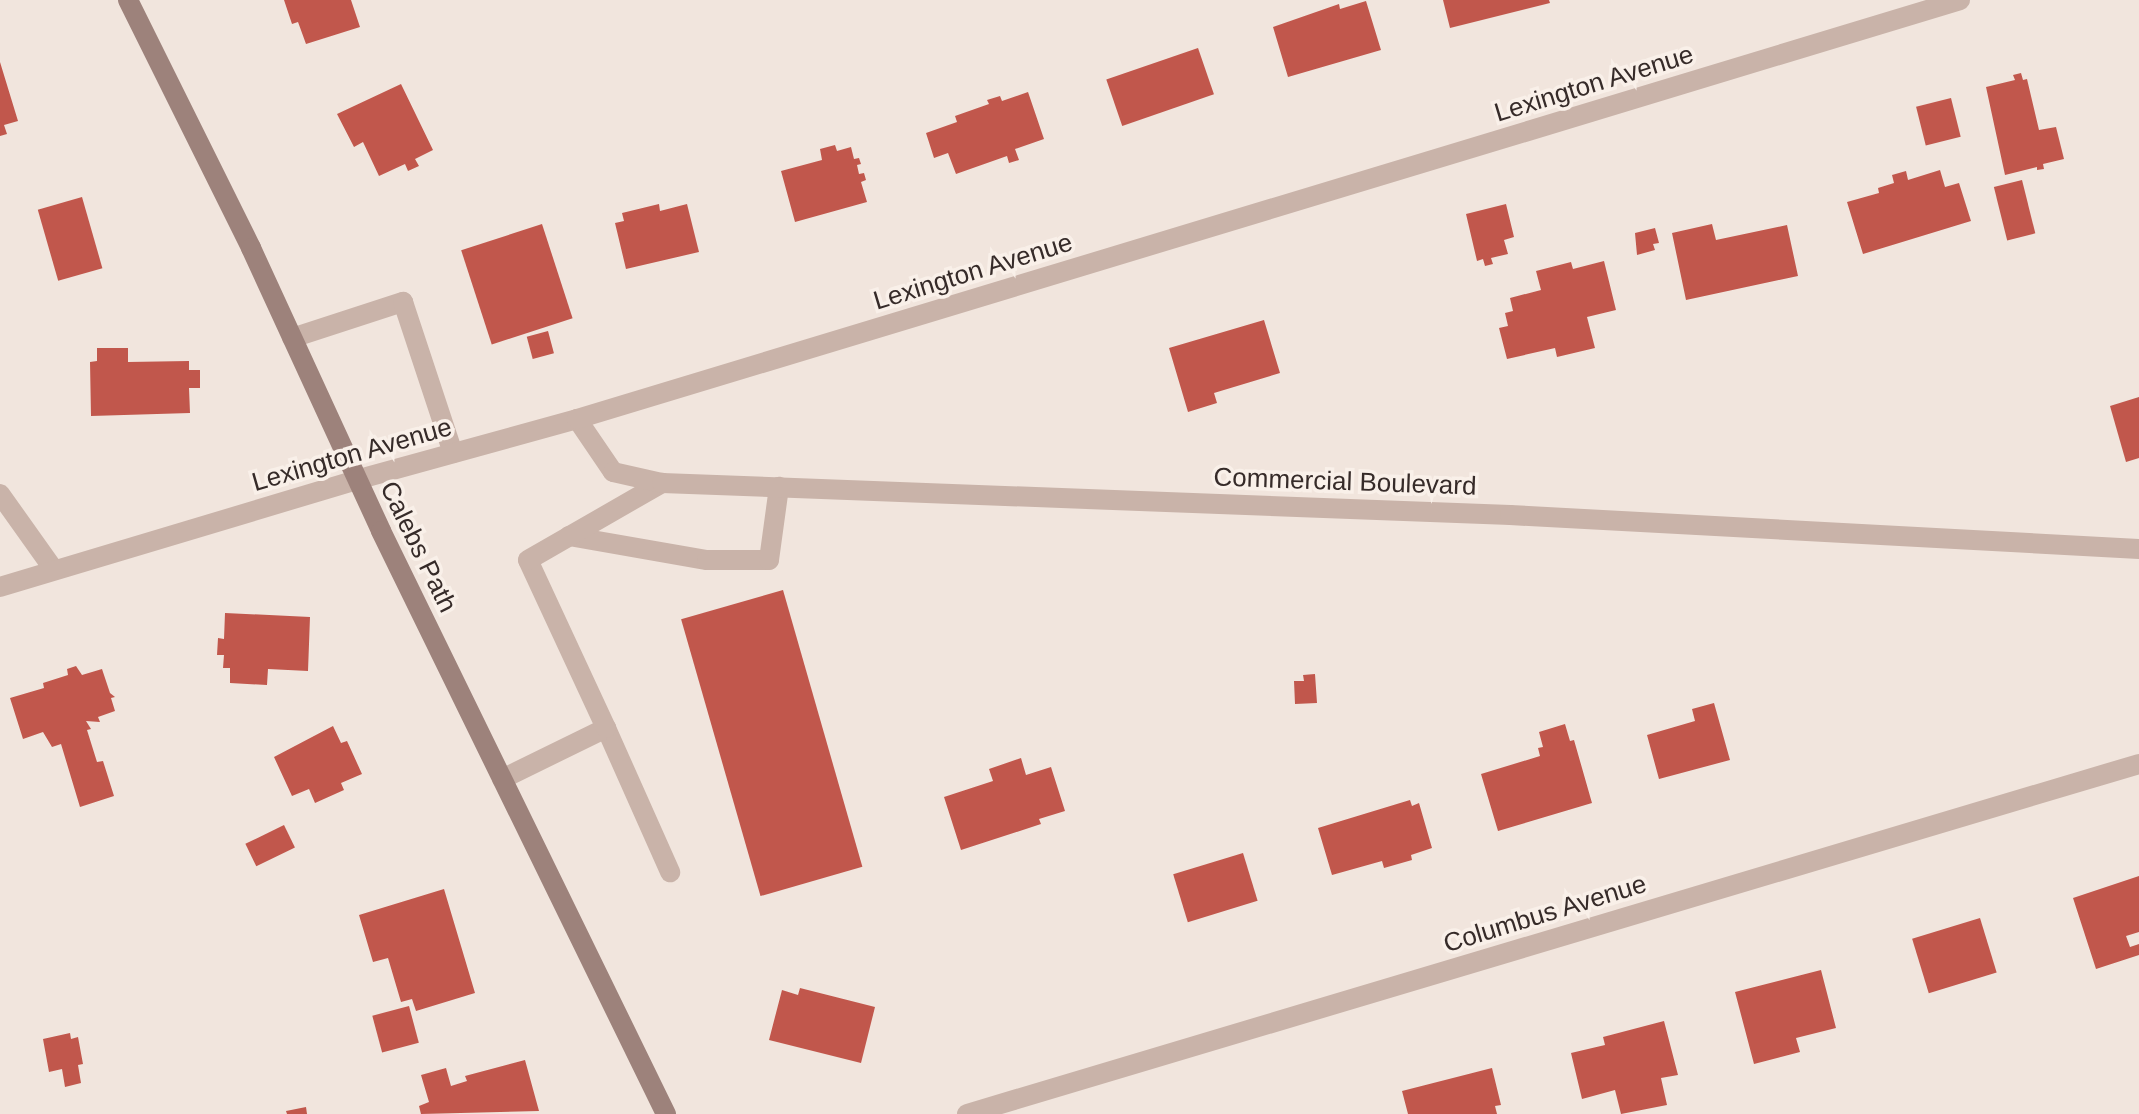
<!DOCTYPE html>
<html>
<head>
<meta charset="utf-8">
<style>
	body { margin:0 }
	#map { position:relative; width:2139px; height:1114px; overflow:hidden; background:#f1e5dd; font-family:Helvetica,sans-serif }
	div>[style] { position:absolute }
	.building>* { inset:0; background:#c1574c; transform-origin:0 0 }
	.lane>* { height:20px; margin:-10px; padding:0 10px; transform-origin:10px; border-radius:10px; background:#c9b3a9 }
	.street>* { height:20px; margin:-10px; padding:0 10px; transform-origin:10px; border-radius:10px; background:#c9b3a9 }
	.secondary>* { height:20px; margin:-10px; padding:0 10px; transform-origin:10px; border-radius:10px; background:#9d827b }
	span { translate:-50% -50%; white-space:nowrap; text-align:center; line-height:1.15; -webkit-text-stroke:7px #f9f0e9; paint-order:stroke }
	.street-label { font-size:26px; color:#362b29 }
</style>
</head>
<body>
<div id="map">
	<div class="building">
		<i style="clip-path:polygon(284px 0,351px 0,360px 27px,306px 44px,298px 22px,292px 24px)"></i>
		<i style="clip-path:polygon(1443px 0,1549px 0,1550px 3px,1450px 28px)"></i>
		<i style="clip-path:polygon(1366px 1px,1381px 50px,1288px 77px,1273px 27px,1339px 4px,1340px 9px)"></i>
		<i style="left:1198px;top:48px;width:49px;height:97px;rotate:71deg"></i>
		<i style="clip-path:polygon(0 62px,18px 121px,4px 125px,7px 134px,0 136px)"></i>
		<i style="clip-path:polygon(2021px 73px,2023px 80px,2027px 79px,2039px 130px,2056px 127px,2064px 159px,2043px 164px,2044px 169px,2037px 170px,2037px 167px,2005px 175px,1986px 87px,2015px 80px,2013px 75px)"></i>
		<i style="clip-path:polygon(401px 84px,433px 150px,415px 159px,419px 166px,408px 171px,405px 164px,379px 176px,363px 142px,354px 147px,337px 114px)"></i>
		<i style="clip-path:polygon(1028px 92px,1044px 139px,1015px 149px,1019px 160px,1009px 163px,1007px 156px,956px 174px,948px 153px,934px 158px,926px 133px,957px 122px,955px 116px,989px 104px,987px 100px,1000px 96px,1002px 101px)"></i>
		<i style="left:1951px;top:98px;width:40px;height:36px;rotate:76deg"></i>
		<i style="clip-path:polygon(835px 145px,837px 151px,851px 147px,854px 159px,859px 158px,861px 164px,857px 165px,859px 174px,864px 173px,866px 180px,861px 182px,867px 202px,795px 222px,781px 171px,822px 160px,820px 149px)"></i>
		<i style="clip-path:polygon(1940px 170px,1945px 187px,1959px 183px,1971px 221px,1863px 254px,1847px 202px,1879px 193px,1878px 188px,1894px 183px,1892px 175px,1906px 171px,1908px 180px)"></i>
		<i style="left:2022px;top:180px;width:55px;height:29px;rotate:76deg"></i>
		<i style="left:82px;top:197px;width:74px;height:46px;rotate:74deg"></i>
		<i style="clip-path:polygon(659px 204px,660px 211px,687px 204px,699px 252px,626px 269px,615px 223px,624px 221px,622px 213px)"></i>
		<i style="clip-path:polygon(1506px 204px,1514px 237px,1504px 240px,1508px 254px,1491px 258px,1493px 264px,1485px 266px,1483px 259px,1477px 261px,1466px 214px)"></i>
		<i style="left:542px;top:224px;width:99px;height:85px;rotate:72deg"></i>
		<i style="clip-path:polygon(1712px 224px,1716px 240px,1787px 225px,1798px 276px,1686px 300px,1672px 233px)"></i>
		<i style="clip-path:polygon(1655px 228px,1659px 243px,1653px 244px,1655px 250px,1637px 255px,1635px 233px)"></i>
		<i style="clip-path:polygon(1604px 261px,1616px 310px,1587px 317px,1595px 348px,1557px 357px,1555px 348px,1507px 359px,1499px 328px,1508px 326px,1505px 313px,1513px 311px,1510px 298px,1541px 290px,1536px 271px,1571px 262px,1573px 269px)"></i>
		<i style="clip-path:polygon(1264px 320px,1280px 373px,1214px 393px,1217px 403px,1188px 412px,1169px 348px)"></i>
		<i style="left:548px;top:331px;width:23px;height:22px;rotate:75deg"></i>
		<i style="clip-path:polygon(97px 348px,128px 348px,128px 362px,189px 361px,189px 370px,200px 370px,200px 388px,189px 388px,190px 413px,91px 416px,90px 362px,97px 361px)"></i>
		<i style="clip-path:polygon(2139px 397px,2139px 458px,2126px 462px,2110px 406px)"></i>
		<i style="left:783px;top:590px;width:288px;height:106px;rotate:74deg"></i>
		<i style="clip-path:polygon(225px 613px,310px 617px,308px 671px,268px 669px,267px 685px,230px 683px,230px 668px,223px 668px,224px 655px,217px 655px,218px 638px,224px 639px)"></i>
		<i style="clip-path:polygon(76px 666px,82px 675px,102px 669px,110px 693px,115px 697px,111px 698px,115px 711px,98px 717px,100px 722px,86px 721px,91px 729px,87px 730px,97px 762px,103px 761px,114px 796px,80px 807px,61px 744px,52px 747px,43px 732px,23px 739px,10px 698px,44px 688px,43px 683px,68px 675px,67px 669px)"></i>
		<i style="clip-path:polygon(1315px 674px,1317px 703px,1295px 704px,1294px 681px,1304px 681px,1303px 675px)"></i>
		<i style="clip-path:polygon(1714px 703px,1730px 760px,1659px 779px,1647px 735px,1695px 721px,1692px 709px)"></i>
		<i style="clip-path:polygon(1565px 724px,1570px 741px,1574px 740px,1592px 803px,1498px 831px,1481px 774px,1540px 756px,1538px 748px,1543px 747px,1539px 732px)"></i>
		<i style="clip-path:polygon(333px 726px,341px 743px,347px 741px,362px 774px,341px 783px,344px 790px,315px 803px,309px 789px,292px 796px,274px 757px)"></i>
		<i style="clip-path:polygon(1021px 758px,1026px 775px,1051px 767px,1065px 811px,1039px 819px,1041px 824px,961px 850px,944px 797px,993px 781px,989px 769px)"></i>
		<i style="clip-path:polygon(1410px 800px,1412px 806px,1419px 803px,1432px 848px,1411px 855px,1412px 860px,1384px 868px,1382px 861px,1332px 875px,1318px 828px)"></i>
		<i style="left:284px;top:825px;width:25px;height:43px;rotate:64deg"></i>
		<i style="left:1243px;top:853px;width:50px;height:73px;rotate:73deg"></i>
		<i style="clip-path:polygon(2139px 876px,2139px 932px,2126px 936px,2130px 947px,2139px 944px,2139px 955px,2096px 969px,2073px 898px)"></i>
		<i style="clip-path:polygon(444px 889px,475px 993px,416px 1011px,412px 999px,401px 1002px,388px 958px,373px 962px,359px 915px)"></i>
		<i style="left:1980px;top:918px;width:57px;height:71px;rotate:73deg"></i>
		<i style="clip-path:polygon(1821px 970px,1836px 1028px,1796px 1038px,1800px 1052px,1754px 1064px,1735px 992px)"></i>
		<i style="clip-path:polygon(800px 988px,875px 1007px,861px 1063px,769px 1040px,782px 990px,798px 995px)"></i>
		<i style="left:409px;top:1006px;width:38px;height:38px;rotate:75deg"></i>
		<i style="clip-path:polygon(1664px 1021px,1678px 1075px,1661px 1078px,1667px 1105px,1621px 1114px,1615px 1090px,1582px 1099px,1571px 1053px,1605px 1045px,1603px 1037px)"></i>
		<i style="clip-path:polygon(70px 1033px,71px 1039px,78px 1037px,83px 1064px,78px 1065px,81px 1083px,65px 1087px,62px 1069px,49px 1072px,43px 1039px)"></i>
		<i style="clip-path:polygon(525px 1060px,539px 1111px,421px 1114px,419px 1106px,429px 1102px,421px 1075px,446px 1068px,451px 1086px,467px 1081px,465px 1076px)"></i>
		<i style="clip-path:polygon(1492px 1068px,1501px 1105px,1495px 1106px,1497px 1114px,1408px 1114px,1402px 1091px)"></i>
		<i style="clip-path:polygon(306px 1107px,307px 1114px,287px 1114px,286px 1111px)"></i>
	</div>
	<div class="lane">
		<i style="left:292px;top:338px;width:117px;rotate:-18deg"></i>
		<i style="left:403px;top:302px;width:159px;rotate:71.7deg"></i>
		<i style="left:569px;top:536px;width:140px;rotate:9.9deg"></i>
		<i style="left:707px;top:560px;width:62px"></i>
		<i style="left:769px;top:560px;width:74px;rotate:-82.2deg"></i>
		<i style="left:606px;top:728px;width:158px;rotate:66deg"></i>
		<i style="left:502px;top:779px;width:116px;rotate:-26.1deg"></i>
		<i style="left:606px;top:728px;width:185px;rotate:-114.9deg"></i>
		<i style="left:528px;top:560px;width:155px;rotate:-29.9deg"></i>
	</div>
	<div class="street">
		<i style="left:577px;top:419px;width:64px;rotate:55.8deg"></i>
		<i style="left:613px;top:472px;width:50px;rotate:12.7deg"></i>
		<i style="left:662px;top:483px;width:849px;rotate:2.16deg"></i>
		<i style="left:1510px;top:515px;width:630px;rotate:3.09deg"></i>
		<i style="left:0;top:494px;width:93px;rotate:54.6deg"></i>
		<i style="left:0;top:587px;width:372px;rotate:-16.7deg"></i>
		<i style="left:356px;top:480px;width:229px;rotate:-15.4deg"></i>
		<i style="left:577px;top:419px;width:1445px;rotate:-16.85deg"></i>
		<i style="left:967px;top:1114px;width:1223px;rotate:-16.63deg"></i>
	</div>
	<div class="secondary">
		<i style="left:128px;top:0;width:277px;rotate:63.6deg"></i>
		<i style="left:251px;top:248px;width:311px;rotate:65.3deg"></i>
		<i style="left:381px;top:531px;width:649px;rotate:63.95deg"></i>
	</div>
	<div class="street-label">
		<span style="left:1594px;top:84px;rotate:-17deg">Lexington Avenue</span>
		<span style="left:973px;top:272px;rotate:-17deg">Lexington Avenue</span>
		<span style="left:352px;top:455px;rotate:-16deg">Lexington Avenue</span>
		<span style="left:1345px;top:482px;rotate:2deg">Commercial Boulevard</span>
		<span style="left:418px;top:547px;rotate:64deg">Calebs Path</span>
		<span style="left:1545px;top:914px;rotate:-17deg">Columbus Avenue</span>
	</div>
</div>
</body>
</html>
